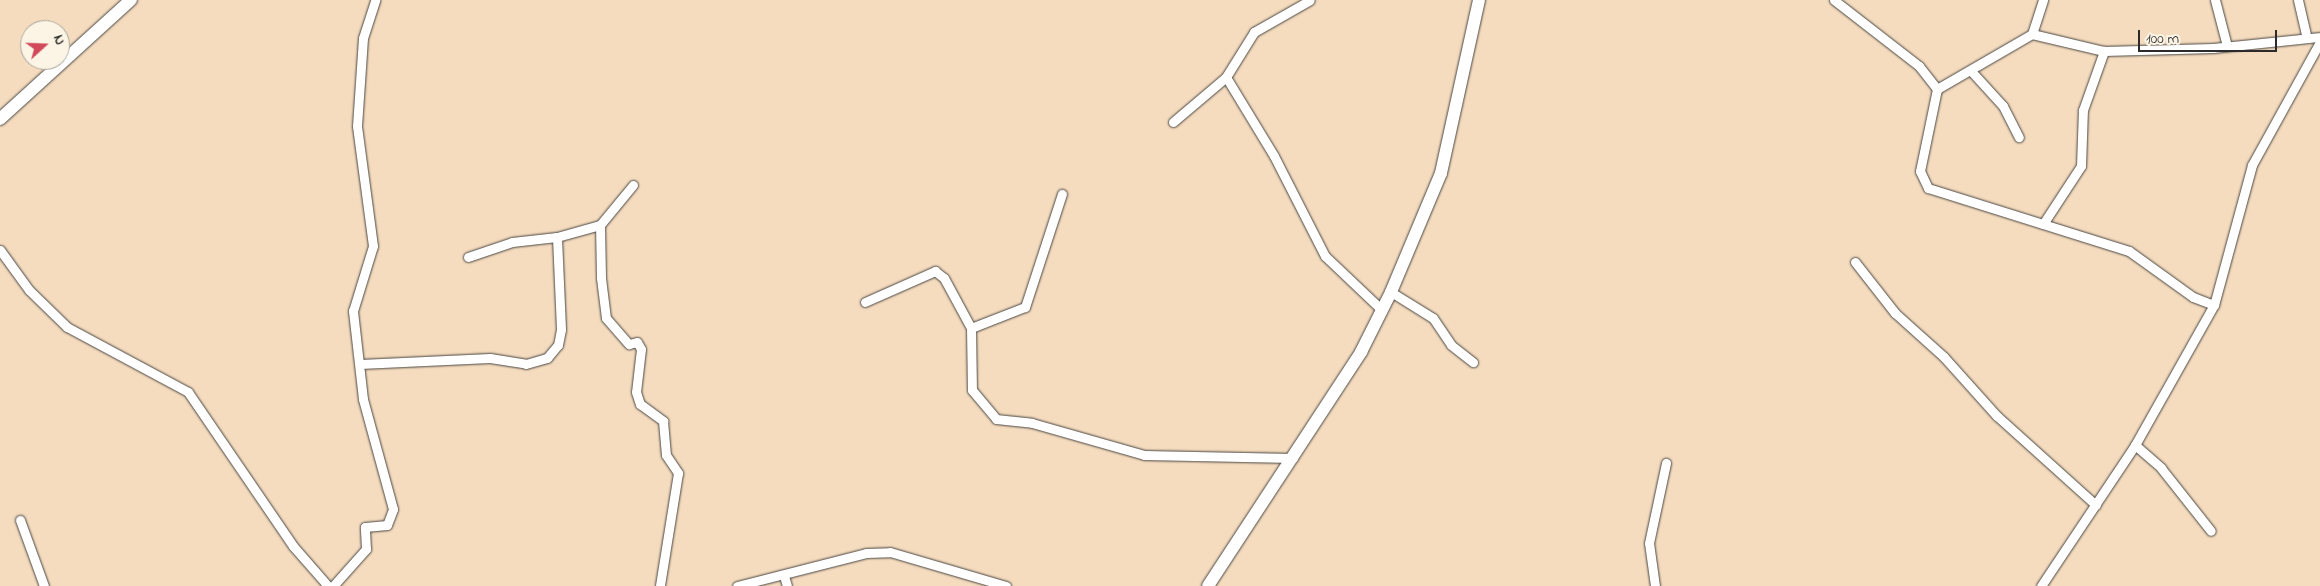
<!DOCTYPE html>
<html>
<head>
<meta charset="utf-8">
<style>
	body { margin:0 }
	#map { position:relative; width:2320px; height:586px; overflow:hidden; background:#f5dcbf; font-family:"Indie Flower",sans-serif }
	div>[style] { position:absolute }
	.roads { filter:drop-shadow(0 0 1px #494641) drop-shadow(0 0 1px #494641) }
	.street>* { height:9px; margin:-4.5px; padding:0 4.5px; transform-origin:4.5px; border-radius:4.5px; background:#fff }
	.secondary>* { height:12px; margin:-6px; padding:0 6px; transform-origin:6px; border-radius:6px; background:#fff }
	span { translate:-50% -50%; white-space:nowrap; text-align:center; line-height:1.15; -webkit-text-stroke:4px #fcf5e5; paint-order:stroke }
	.north { position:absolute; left:20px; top:20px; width:50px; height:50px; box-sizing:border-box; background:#fcf5e5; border:1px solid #a8a49b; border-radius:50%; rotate:70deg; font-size:14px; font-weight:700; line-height:20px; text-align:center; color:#2b2b2b }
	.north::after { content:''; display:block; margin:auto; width:18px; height:22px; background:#d1495b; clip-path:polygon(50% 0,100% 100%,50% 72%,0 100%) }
	.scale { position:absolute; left:2138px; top:30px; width:139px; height:22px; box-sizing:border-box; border:2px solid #2b2b2b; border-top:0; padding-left:6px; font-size:15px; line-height:18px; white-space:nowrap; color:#2b2b2b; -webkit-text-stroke:4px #fcf5e5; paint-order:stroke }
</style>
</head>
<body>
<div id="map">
	<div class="roads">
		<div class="street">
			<i style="left:1834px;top:0;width:108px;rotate:37.8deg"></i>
			<i style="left:1919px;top:66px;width:29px;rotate:52deg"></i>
			<i style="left:1937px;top:89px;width:84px;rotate:101.7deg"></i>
			<i style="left:1920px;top:171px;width:19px;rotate:65deg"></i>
			<i style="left:1928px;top:188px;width:211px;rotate:17.4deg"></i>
			<i style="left:2129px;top:251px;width:79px;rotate:35.7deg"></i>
			<i style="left:2193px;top:297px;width:22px;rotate:21deg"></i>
			<i style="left:2215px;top:0;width:48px;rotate:75.4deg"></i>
			<i style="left:2298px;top:0;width:39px;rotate:77deg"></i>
			<i style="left:2032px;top:34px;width:36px;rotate:-72deg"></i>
			<i style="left:1972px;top:72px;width:46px;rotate:47.6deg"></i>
			<i style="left:2003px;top:106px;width:35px;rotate:63deg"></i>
			<i style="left:1226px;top:77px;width:92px;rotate:58.7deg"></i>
			<i style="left:1274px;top:156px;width:112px;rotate:63deg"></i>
			<i style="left:1325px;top:256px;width:79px;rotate:43.5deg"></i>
			<i style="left:1937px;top:89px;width:110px;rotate:-30.1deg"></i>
			<i style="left:2032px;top:34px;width:74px;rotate:13.3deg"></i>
			<i style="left:2104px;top:51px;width:109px;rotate:-1.6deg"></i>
			<i style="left:2213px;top:48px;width:108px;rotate:-5.9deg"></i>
			<i style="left:1173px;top:122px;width:70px;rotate:-40.3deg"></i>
			<i style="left:1226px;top:77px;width:53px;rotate:-58.1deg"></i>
			<i style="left:1254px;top:32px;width:64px;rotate:-29.7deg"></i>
			<i style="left:633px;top:185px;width:52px;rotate:129.5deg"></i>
			<i style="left:600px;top:225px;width:53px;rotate:88.9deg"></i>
			<i style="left:601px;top:278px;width:40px;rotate:82.9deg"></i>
			<i style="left:606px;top:318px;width:35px;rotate:49deg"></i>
			<i style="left:629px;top:344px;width:8px;rotate:-14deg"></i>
			<i style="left:637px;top:342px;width:8px;rotate:60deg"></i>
			<i style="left:641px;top:349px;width:43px;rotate:96.6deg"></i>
			<i style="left:636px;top:392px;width:13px;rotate:72deg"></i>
			<i style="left:640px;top:404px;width:29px;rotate:36deg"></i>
			<i style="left:663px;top:421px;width:34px;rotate:85deg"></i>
			<i style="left:666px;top:455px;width:22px;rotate:56deg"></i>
			<i style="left:678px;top:473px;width:114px;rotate:99.1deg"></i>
			<i style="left:2043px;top:224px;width:69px;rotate:-56.8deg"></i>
			<i style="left:2081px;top:166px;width:56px;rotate:-88deg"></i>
			<i style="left:2083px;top:110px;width:63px;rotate:-70.4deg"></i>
			<i style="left:0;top:250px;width:49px;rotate:54.1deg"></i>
			<i style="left:29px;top:290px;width:53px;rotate:44.2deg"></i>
			<i style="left:67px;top:327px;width:137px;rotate:28.2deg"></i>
			<i style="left:188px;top:392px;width:186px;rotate:55.7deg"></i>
			<i style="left:293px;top:546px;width:53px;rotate:48.8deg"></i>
			<i style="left:468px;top:257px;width:46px;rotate:-18.8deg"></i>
			<i style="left:512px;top:242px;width:45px;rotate:-6.3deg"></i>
			<i style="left:557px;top:237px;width:45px;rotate:-15.6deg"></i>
			<i style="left:1855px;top:262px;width:65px;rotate:51.9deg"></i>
			<i style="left:1895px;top:313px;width:66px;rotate:41.9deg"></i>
			<i style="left:1944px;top:357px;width:79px;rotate:48.1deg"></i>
			<i style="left:1997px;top:416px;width:133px;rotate:42deg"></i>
			<i style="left:1391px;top:292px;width:49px;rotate:31.8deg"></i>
			<i style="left:1433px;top:318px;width:32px;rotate:56deg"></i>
			<i style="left:1451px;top:345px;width:28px;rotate:38deg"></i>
			<i style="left:865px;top:302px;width:77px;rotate:-23.9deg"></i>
			<i style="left:935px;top:271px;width:11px;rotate:38deg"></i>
			<i style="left:944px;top:278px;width:57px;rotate:61.6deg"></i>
			<i style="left:971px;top:328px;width:62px;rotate:89.1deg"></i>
			<i style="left:972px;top:390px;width:38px;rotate:50deg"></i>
			<i style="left:996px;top:419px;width:36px;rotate:6deg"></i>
			<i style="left:1032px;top:423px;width:116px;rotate:15.9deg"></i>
			<i style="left:1144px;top:455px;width:149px;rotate:1.2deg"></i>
			<i style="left:971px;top:328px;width:58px;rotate:-21.3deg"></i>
			<i style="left:1025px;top:307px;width:119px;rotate:-71.9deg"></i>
			<i style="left:360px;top:364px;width:130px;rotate:-2.6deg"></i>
			<i style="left:490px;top:358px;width:36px;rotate:9deg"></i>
			<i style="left:526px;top:364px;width:22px;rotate:-16deg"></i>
			<i style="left:547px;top:358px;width:17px;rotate:-50deg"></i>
			<i style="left:558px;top:345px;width:16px;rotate:-79deg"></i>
			<i style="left:561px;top:329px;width:92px;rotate:-92.5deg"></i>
			<i style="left:2135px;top:445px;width:35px;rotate:41deg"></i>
			<i style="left:2161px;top:468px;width:80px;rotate:51.6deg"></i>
			<i style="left:20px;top:520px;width:70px;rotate:70deg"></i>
			<i style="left:784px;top:576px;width:10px;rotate:73deg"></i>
			<i style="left:333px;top:586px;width:50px;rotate:-48.3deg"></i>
			<i style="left:366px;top:549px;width:22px;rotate:-93deg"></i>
			<i style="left:365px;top:527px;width:22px;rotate:-5deg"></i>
			<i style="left:387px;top:525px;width:17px;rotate:-69deg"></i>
			<i style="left:393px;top:509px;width:114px;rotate:-105.3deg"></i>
			<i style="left:363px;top:399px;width:89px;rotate:-96.5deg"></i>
			<i style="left:353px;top:311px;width:68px;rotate:-72.9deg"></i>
			<i style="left:373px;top:246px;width:121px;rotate:-97.6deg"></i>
			<i style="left:357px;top:126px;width:88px;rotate:-86.1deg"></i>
			<i style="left:363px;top:38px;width:40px;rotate:-72deg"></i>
			<i style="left:737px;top:586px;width:133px;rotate:-14.3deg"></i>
			<i style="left:866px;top:553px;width:24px;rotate:-2deg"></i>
			<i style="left:890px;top:552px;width:121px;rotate:16.3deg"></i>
			<i style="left:1655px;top:586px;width:43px;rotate:-97.9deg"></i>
			<i style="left:1649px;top:543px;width:82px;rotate:-78deg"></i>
			<i style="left:2041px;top:586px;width:169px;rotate:-56.3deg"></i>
			<i style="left:2135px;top:445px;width:161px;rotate:-60.6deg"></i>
			<i style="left:2214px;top:305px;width:145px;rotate:-74.8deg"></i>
			<i style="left:2252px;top:165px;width:141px;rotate:-61.1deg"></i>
		</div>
		<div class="secondary">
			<i style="left:0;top:119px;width:177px;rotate:-42.3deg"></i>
			<i style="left:1208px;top:586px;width:280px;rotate:-56.8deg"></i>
			<i style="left:1361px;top:352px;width:67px;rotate:-63.4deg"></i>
			<i style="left:1391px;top:292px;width:129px;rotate:-67.2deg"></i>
			<i style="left:1441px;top:173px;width:177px;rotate:-77.6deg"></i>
		</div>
	</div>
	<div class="north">N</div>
	<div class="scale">100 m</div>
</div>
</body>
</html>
